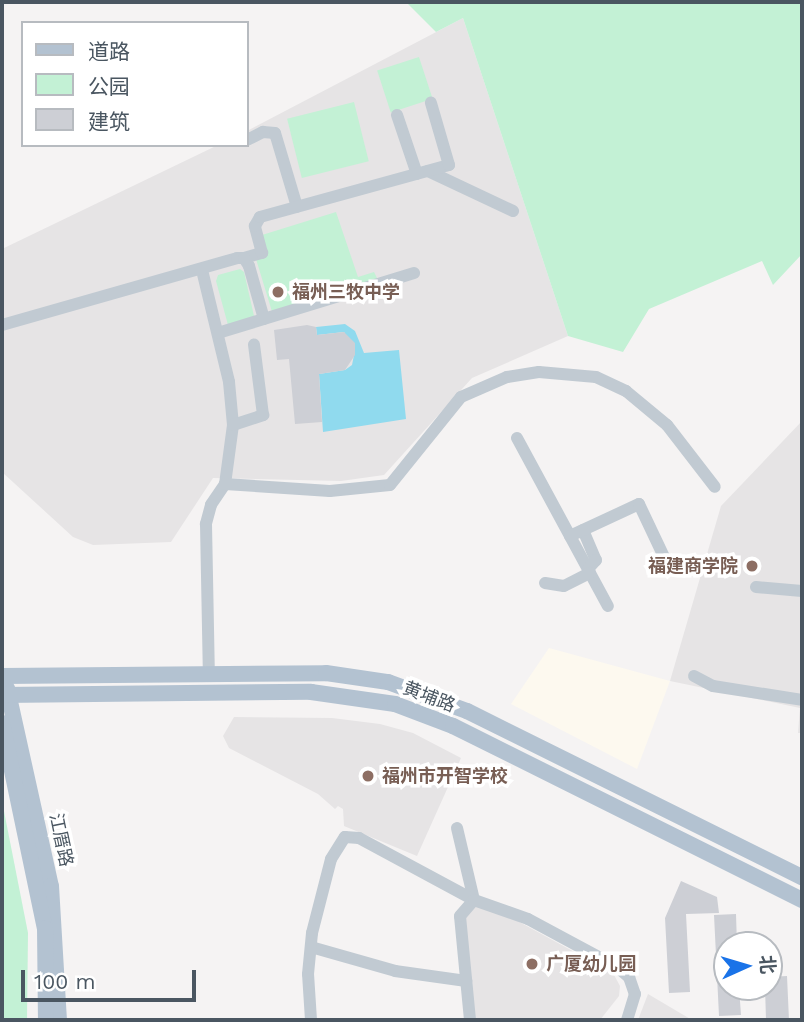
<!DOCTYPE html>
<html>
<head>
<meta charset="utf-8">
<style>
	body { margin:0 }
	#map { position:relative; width:804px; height:1022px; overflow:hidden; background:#f5f3f3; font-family:"Work Sans","Noto Sans SC",sans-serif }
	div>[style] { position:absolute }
	.commercial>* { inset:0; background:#fdf9ef }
	.education>* { inset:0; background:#e6e4e5 }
	.green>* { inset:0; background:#c3f1d5; transform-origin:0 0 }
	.water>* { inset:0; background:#90daee }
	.building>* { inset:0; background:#cdcfd5 }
	.minor>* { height:12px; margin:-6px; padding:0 6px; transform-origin:6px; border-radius:6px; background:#c1cad2 }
	.major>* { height:16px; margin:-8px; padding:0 8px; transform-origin:8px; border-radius:8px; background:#b3c2d1 }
	.dots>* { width:19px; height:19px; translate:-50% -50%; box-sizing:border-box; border:4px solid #fff; border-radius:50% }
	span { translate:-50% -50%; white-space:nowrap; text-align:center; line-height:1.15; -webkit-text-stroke:7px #fff; paint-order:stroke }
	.education-label { font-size:18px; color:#785e54; font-weight:700 }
	.left { translate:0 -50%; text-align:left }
	.right { translate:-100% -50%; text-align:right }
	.street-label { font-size:18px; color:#4a5661 }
	.frame { position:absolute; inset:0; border:4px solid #4a5661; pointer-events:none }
	.legend { position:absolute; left:21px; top:21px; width:228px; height:126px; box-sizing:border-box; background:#fff; border:2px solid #b7bbc0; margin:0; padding:9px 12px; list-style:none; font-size:21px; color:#4a5661 }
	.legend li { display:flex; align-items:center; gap:14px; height:35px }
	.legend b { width:35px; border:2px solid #b7bbc0 }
	.north { position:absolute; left:713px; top:931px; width:70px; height:70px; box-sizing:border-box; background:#fff; border:2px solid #b7bbc0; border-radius:50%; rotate:86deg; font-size:19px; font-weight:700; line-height:28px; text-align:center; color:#4a5661 }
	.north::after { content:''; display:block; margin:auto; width:24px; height:32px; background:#1a73e8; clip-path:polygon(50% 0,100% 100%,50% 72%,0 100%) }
	.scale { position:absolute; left:21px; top:970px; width:175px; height:32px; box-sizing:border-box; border:4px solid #4a5661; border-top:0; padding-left:9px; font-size:21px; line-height:24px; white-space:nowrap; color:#4a5661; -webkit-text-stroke:5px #fff; paint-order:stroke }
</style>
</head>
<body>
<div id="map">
	<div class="commercial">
		<i style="clip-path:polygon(549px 648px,670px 681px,637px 769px,511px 704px)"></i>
	</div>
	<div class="education">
		<i style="clip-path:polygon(463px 18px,568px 336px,472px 378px,384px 475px,341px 481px,213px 478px,171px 542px,93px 545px,73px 537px,2px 472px,2px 249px,218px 145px,247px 145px,247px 131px)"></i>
		<i style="clip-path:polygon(802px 421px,802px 733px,798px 733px,800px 708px,670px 681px,721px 506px)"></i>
		<i style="clip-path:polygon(234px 717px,332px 718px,380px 724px,413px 733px,461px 758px,417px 856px,344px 826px,343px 809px,338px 806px,335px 809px,318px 794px,229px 748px,223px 736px)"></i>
		<i style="clip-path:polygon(473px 905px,492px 907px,613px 973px,620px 986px,619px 996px,600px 1020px,473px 1020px,464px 916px)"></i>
		<i style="clip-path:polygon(648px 994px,692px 1020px,638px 1020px)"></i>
	</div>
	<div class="green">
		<i style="clip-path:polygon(406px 2px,802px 2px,802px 254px,773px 285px,762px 261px,649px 309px,623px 352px,568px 336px,463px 18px,436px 32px)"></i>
		<i style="left:419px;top:57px;width:44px;height:44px;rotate:72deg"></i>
		<i style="left:354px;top:102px;width:61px;height:69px;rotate:76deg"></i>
		<i style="clip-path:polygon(336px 212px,358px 277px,374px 272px,378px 280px,273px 315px,256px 259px,262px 235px)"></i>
		<i style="clip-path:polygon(240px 269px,244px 272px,254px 316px,228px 325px,216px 281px,218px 275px)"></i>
		<i style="clip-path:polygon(2px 801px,28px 933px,27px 1020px,2px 1020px)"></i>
	</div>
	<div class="water">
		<i style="clip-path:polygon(345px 324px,355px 331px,364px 353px,399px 350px,406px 419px,323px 432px,319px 374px,345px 370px,352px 365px,355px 350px,344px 332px,317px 335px,316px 327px)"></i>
	</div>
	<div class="building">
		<i style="clip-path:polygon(307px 325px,316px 327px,317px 335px,344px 332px,355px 343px,355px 355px,345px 370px,319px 374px,322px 422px,295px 424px,289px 359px,277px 360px,274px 330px)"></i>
		<i style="clip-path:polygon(681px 881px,717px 897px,719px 913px,686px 914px,690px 992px,669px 993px,665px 918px)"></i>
		<i style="clip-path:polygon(736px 914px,737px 945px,727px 945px,727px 987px,739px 987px,741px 1015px,719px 1016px,714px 915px)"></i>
		<i style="clip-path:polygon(787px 976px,789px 1020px,766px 1020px,765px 987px,769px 987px,769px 977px)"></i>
	</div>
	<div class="minor">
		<i style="left:397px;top:115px;width:62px;rotate:71.3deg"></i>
		<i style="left:247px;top:140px;width:18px;rotate:-27deg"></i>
		<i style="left:263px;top:132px;width:12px;rotate:5deg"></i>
		<i style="left:275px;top:133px;width:77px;rotate:73.4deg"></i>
		<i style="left:428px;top:171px;width:94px;rotate:25.2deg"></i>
		<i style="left:244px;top:258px;width:19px;rotate:-16deg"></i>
		<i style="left:262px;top:253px;width:28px;rotate:-105deg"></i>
		<i style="left:255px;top:226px;width:10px;rotate:-61deg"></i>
		<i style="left:260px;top:217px;width:196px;rotate:-15.4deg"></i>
		<i style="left:449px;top:165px;width:65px;rotate:-106.2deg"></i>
		<i style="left:202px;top:270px;width:115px;rotate:76.4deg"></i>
		<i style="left:229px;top:382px;width:43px;rotate:84.7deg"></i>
		<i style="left:233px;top:425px;width:60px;rotate:97.7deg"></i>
		<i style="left:225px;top:484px;width:25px;rotate:124deg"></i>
		<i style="left:211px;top:505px;width:20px;rotate:105deg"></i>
		<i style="left:206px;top:524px;width:152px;rotate:88.9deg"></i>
		<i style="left:2px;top:325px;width:244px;rotate:-15.9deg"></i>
		<i style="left:237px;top:258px;width:7px"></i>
		<i style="left:244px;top:258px;width:9px;rotate:58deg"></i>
		<i style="left:249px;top:266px;width:55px;rotate:74.2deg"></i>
		<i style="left:218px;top:333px;width:205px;rotate:-17deg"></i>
		<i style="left:233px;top:425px;width:32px;rotate:-18deg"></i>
		<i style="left:263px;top:415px;width:71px;rotate:-97.3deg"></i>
		<i style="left:517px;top:438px;width:191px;rotate:61.6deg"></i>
		<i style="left:225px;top:484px;width:105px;rotate:3.8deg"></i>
		<i style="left:330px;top:491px;width:60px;rotate:-5.7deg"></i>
		<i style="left:390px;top:485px;width:113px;rotate:-51.1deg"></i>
		<i style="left:461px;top:397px;width:50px;rotate:-23.5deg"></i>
		<i style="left:507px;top:377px;width:32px;rotate:-9deg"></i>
		<i style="left:539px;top:372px;width:57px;rotate:5deg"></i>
		<i style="left:596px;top:377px;width:33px;rotate:25deg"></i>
		<i style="left:626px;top:391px;width:53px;rotate:39.7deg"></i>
		<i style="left:667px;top:425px;width:78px;rotate:52.3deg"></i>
		<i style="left:583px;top:530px;width:33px;rotate:67deg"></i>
		<i style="left:596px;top:560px;width:12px;rotate:132deg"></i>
		<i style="left:570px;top:536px;width:76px;rotate:-24.9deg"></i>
		<i style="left:639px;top:504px;width:61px;rotate:64.7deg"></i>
		<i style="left:545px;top:583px;width:19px;rotate:9deg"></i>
		<i style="left:564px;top:586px;width:29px;rotate:-27deg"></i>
		<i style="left:756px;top:587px;width:46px;rotate:5deg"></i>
		<i style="left:694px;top:676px;width:21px;rotate:28deg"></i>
		<i style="left:713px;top:686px;width:90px;rotate:8.9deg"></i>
		<i style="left:457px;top:828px;width:74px;rotate:76.7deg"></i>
		<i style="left:311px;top:947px;width:87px;rotate:15.9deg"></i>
		<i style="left:395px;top:971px;width:72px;rotate:8deg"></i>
		<i style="left:311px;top:1020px;width:46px;rotate:-93.7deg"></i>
		<i style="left:308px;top:974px;width:41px;rotate:-84.4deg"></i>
		<i style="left:312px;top:933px;width:76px;rotate:-75.6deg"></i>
		<i style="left:331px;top:859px;width:26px;rotate:-58deg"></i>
		<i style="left:345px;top:837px;width:14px;rotate:4deg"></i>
		<i style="left:359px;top:838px;width:131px;rotate:28.3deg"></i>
		<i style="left:470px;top:1020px;width:104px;rotate:-95.5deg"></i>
		<i style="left:460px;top:916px;width:21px;rotate:-49deg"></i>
		<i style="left:474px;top:900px;width:57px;rotate:19.4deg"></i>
		<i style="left:528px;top:919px;width:101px;rotate:28.3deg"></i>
		<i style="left:617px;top:967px;width:16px;rotate:40deg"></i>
		<i style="left:629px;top:977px;width:18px;rotate:71deg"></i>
		<i style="left:635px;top:994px;width:27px;rotate:107deg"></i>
	</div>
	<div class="major">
		<i style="left:2px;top:676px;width:324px;rotate:-0.5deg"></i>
		<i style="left:326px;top:673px;width:63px;rotate:8.3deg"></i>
		<i style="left:388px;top:682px;width:84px;rotate:20.2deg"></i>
		<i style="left:467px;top:711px;width:374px;rotate:26.4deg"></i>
		<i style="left:7px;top:688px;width:203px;rotate:77.5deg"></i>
		<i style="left:51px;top:886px;width:134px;rotate:86.6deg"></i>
		<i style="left:2px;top:695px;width:309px;rotate:-0.6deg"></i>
		<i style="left:311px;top:692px;width:85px;rotate:8.1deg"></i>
		<i style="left:395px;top:704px;width:62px;rotate:20.8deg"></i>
		<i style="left:453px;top:726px;width:390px;rotate:26.5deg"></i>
		<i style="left:2px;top:723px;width:209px;rotate:78.2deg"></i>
		<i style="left:45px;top:928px;width:92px;rotate:89.4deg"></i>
	</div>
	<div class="dots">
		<i style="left:278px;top:292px;background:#8d6e63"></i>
		<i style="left:752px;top:566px;background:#8d6e63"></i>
		<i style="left:368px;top:776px;background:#8d6e63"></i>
		<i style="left:532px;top:964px;background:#8d6e63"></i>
	</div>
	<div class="education-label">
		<span class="left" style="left:292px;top:292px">福州三牧中学</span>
		<span class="right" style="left:738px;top:566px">福建商学院</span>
		<span class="left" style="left:382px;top:776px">福州市开智学校</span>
		<span class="left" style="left:546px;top:964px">广厦幼儿园</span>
	</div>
	<div class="street-label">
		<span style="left:429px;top:697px;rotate:21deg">黄埔路</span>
		<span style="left:61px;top:840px;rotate:78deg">江厝路</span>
	</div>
	<div class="frame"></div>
	<ul class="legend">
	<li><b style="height:9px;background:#b3c2d1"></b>道路</li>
	<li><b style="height:19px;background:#c3f1d5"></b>公园</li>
	<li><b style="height:19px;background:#cdcfd5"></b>建筑</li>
	</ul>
	<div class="north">北</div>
	<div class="scale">100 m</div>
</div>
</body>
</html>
